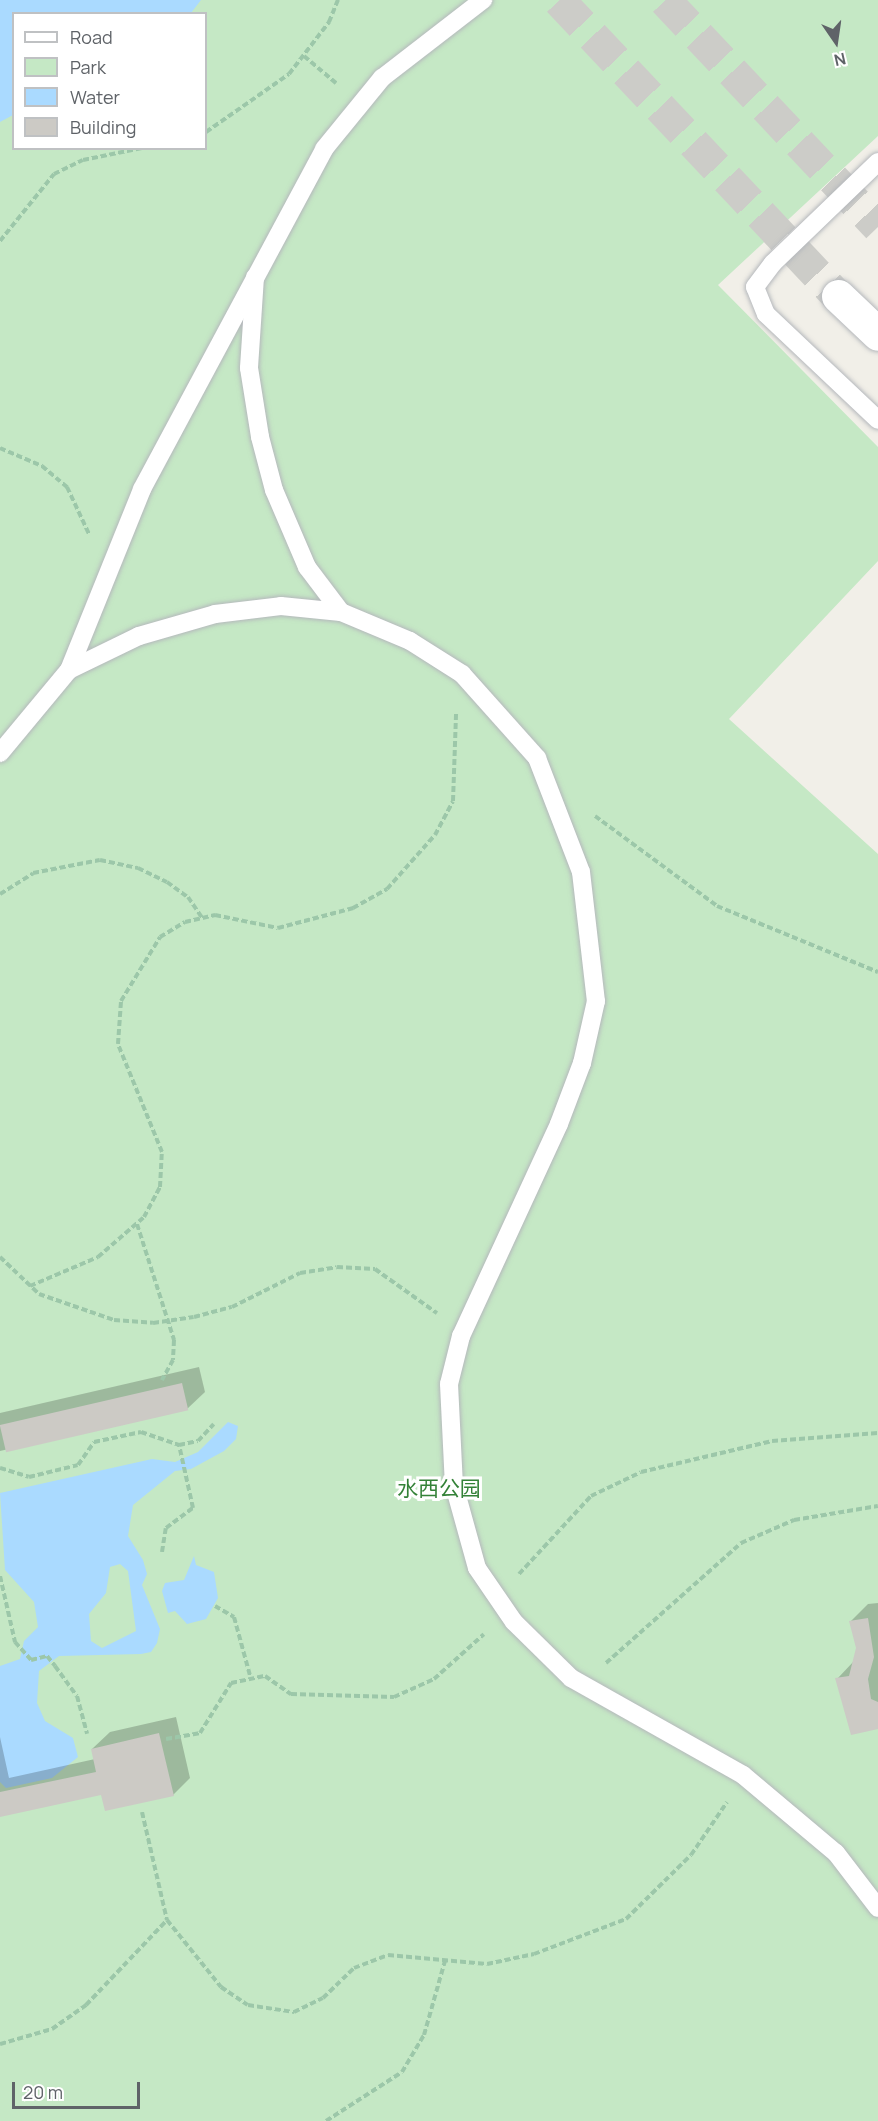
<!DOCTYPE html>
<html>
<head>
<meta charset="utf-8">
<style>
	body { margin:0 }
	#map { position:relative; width:878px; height:2121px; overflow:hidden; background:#f1efe8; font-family:Manrope,"Noto Sans SC",sans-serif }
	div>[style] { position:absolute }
	.green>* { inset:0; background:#c5e8c5 }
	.water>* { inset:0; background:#aadaff }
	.shadow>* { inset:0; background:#0003 }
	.building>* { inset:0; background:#cccac5; transform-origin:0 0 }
	.secondary-tunnel>* { height:33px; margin-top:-16.5px; transform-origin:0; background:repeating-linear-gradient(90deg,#ccccc8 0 33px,transparent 0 49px) }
	.path>* { height:4px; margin-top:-2px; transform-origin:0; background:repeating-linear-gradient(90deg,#9cc7a9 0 6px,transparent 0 9px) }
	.roads { filter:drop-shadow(0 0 2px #b5b8bc) drop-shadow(0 0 2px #b5b8bc) }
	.lane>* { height:18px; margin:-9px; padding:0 9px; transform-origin:9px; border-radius:9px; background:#fff }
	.secondary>* { height:33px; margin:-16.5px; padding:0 16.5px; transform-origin:16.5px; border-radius:16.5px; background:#fff }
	span { translate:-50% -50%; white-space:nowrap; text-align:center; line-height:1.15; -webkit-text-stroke:6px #fff; paint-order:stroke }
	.park-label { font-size:21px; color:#348238 }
	.legend { position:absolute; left:12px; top:12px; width:195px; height:138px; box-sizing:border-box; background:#fff; border:2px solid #bfc1c3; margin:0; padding:8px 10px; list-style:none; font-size:18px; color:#5f6368 }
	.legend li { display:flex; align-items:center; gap:12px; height:30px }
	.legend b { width:30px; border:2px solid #bfc1c3 }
	.north { position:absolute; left:806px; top:12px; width:60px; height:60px; -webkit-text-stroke:4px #fff; paint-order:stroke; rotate:167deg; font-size:16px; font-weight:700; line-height:24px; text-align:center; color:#5f6368 }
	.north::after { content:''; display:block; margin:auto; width:21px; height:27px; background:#5f6368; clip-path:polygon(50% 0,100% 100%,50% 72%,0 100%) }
	.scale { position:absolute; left:12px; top:2082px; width:128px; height:27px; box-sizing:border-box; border:3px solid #5f6368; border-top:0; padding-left:8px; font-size:18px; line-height:21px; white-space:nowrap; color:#5f6368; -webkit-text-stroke:4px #fff; paint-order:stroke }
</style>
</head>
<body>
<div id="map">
	<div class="green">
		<i style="clip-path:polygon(evenodd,0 0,878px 0,878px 136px,718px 285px,878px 447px,878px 561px,729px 719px,878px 854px,878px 2121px,0 2121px,0 0,14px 14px,206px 14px,206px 148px,14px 148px,14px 14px)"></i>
	</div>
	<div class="water">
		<i style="clip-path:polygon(0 0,201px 0,191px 13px,14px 14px,13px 115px,0 122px)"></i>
		<i style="clip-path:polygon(evenodd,228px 1422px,238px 1426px,236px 1439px,224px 1451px,191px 1469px,175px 1471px,133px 1505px,128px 1536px,143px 1560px,147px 1574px,142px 1585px,160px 1629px,157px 1643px,151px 1652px,141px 1654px,59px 1656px,39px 1671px,37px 1703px,45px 1721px,73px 1738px,78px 1757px,52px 1778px,6px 1788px,0 1782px,0 1666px,20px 1659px,24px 1641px,38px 1627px,34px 1602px,5px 1570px,0 1493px,152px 1459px,175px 1462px,198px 1452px,228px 1422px,120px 1564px,128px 1571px,136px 1631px,102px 1648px,91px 1641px,89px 1614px,106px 1593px,110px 1567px,120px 1564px)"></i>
		<i style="clip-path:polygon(194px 1556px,196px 1565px,214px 1572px,218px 1598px,206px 1619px,187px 1624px,175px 1611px,168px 1613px,162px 1591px,165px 1583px,184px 1580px)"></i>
	</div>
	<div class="shadow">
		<i style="clip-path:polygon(199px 1367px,205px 1392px,187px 1409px,0 1451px,0 1413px)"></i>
		<i style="clip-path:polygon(878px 1603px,878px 1727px,837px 1679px,854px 1661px,857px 1648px,851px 1621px,868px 1604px)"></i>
		<i style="clip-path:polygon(176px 1717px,190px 1778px,173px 1795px,102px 1793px,0 1816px,0 1737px,9px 1778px,95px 1759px,92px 1749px,110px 1732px)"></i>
	</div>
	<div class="building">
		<i style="left:182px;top:1383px;width:28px;height:187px;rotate:77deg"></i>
		<i style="clip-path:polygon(868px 1618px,874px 1657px,868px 1679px,871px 1699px,878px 1702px,878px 1729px,851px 1735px,835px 1678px,849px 1676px,856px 1648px,849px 1621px)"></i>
		<i style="clip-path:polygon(159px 1733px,174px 1796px,105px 1811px,101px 1795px,0 1817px,0 1792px,96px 1772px,91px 1749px)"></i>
	</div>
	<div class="secondary-tunnel">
		<i style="left:559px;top:0;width:407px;rotate:46.7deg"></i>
		<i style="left:665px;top:0;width:311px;rotate:46.7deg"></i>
	</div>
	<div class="path">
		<i style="left:304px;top:56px;width:42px;rotate:40.2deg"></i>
		<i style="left:206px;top:132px;width:101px;rotate:-34.9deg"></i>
		<i style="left:289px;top:74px;width:66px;rotate:-52.4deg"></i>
		<i style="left:329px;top:22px;width:24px;rotate:-68deg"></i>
		<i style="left:0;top:241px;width:86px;rotate:-51.1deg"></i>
		<i style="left:54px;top:174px;width:32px;rotate:-26deg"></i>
		<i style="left:83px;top:160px;width:60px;rotate:-11.5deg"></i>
		<i style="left:0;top:448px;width:46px;rotate:23.2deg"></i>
		<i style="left:42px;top:466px;width:33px;rotate:40deg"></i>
		<i style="left:67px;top:487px;width:52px;rotate:64.9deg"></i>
		<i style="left:595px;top:816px;width:152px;rotate:36.4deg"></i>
		<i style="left:717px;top:906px;width:174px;rotate:22.3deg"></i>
		<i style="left:0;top:894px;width:39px;rotate:-32deg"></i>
		<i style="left:33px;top:873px;width:68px;rotate:-11deg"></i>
		<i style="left:100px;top:860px;width:39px;rotate:12deg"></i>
		<i style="left:138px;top:868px;width:32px;rotate:26deg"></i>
		<i style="left:167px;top:882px;width:26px;rotate:36deg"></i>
		<i style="left:188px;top:897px;width:25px;rotate:56deg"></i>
		<i style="left:137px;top:1224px;width:122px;rotate:72.3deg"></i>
		<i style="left:174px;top:1340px;width:20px;rotate:93deg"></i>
		<i style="left:173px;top:1360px;width:23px;rotate:119deg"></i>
		<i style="left:0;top:1257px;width:54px;rotate:43.5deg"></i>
		<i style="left:39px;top:1294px;width:79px;rotate:19.1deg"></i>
		<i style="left:114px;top:1320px;width:39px;rotate:4deg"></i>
		<i style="left:153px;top:1323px;width:41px;rotate:-8.3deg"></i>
		<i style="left:194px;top:1317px;width:39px;rotate:-15deg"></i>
		<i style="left:232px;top:1307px;width:76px;rotate:-26.6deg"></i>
		<i style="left:300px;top:1273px;width:37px;rotate:-9deg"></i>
		<i style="left:337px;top:1267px;width:38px;rotate:3deg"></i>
		<i style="left:375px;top:1269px;width:76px;rotate:35.4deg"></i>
		<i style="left:30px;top:1286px;width:74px;rotate:-23.1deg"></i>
		<i style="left:98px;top:1257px;width:61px;rotate:-41deg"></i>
		<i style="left:144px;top:1217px;width:34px;rotate:-62deg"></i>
		<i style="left:160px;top:1187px;width:35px;rotate:-87deg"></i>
		<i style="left:162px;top:1152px;width:117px;rotate:-112.2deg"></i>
		<i style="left:118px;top:1044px;width:43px;rotate:-86deg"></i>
		<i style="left:121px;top:1001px;width:75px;rotate:-58.6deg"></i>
		<i style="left:160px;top:937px;width:29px;rotate:-31deg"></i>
		<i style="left:185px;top:922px;width:31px;rotate:-13deg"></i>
		<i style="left:215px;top:915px;width:64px;rotate:11.7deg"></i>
		<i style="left:278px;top:928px;width:78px;rotate:-14.9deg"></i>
		<i style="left:353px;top:908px;width:39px;rotate:-29deg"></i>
		<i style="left:387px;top:889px;width:72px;rotate:-48.4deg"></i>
		<i style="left:435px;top:835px;width:38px;rotate:-62deg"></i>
		<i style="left:453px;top:801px;width:87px;rotate:-88deg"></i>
		<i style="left:0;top:1468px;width:30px;rotate:17deg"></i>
		<i style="left:29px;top:1477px;width:50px;rotate:-13.8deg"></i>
		<i style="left:78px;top:1465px;width:28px;rotate:-55deg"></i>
		<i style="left:94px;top:1442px;width:48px;rotate:-12deg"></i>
		<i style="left:141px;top:1432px;width:40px;rotate:18.9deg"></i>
		<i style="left:179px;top:1445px;width:19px;rotate:-12deg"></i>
		<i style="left:198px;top:1441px;width:23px;rotate:-47deg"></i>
		<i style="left:162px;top:1552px;width:24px;rotate:-81deg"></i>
		<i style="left:166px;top:1528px;width:34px;rotate:-37deg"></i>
		<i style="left:193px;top:1508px;width:65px;rotate:-102.5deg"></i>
		<i style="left:519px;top:1574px;width:106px;rotate:-47.3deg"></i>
		<i style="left:591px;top:1496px;width:55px;rotate:-25.6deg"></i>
		<i style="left:641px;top:1472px;width:135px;rotate:-13.3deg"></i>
		<i style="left:772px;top:1441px;width:106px;rotate:-4.3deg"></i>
		<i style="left:0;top:1576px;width:68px;rotate:77.2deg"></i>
		<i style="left:15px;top:1642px;width:24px;rotate:48deg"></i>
		<i style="left:31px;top:1660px;width:16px;rotate:-14deg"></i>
		<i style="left:47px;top:1656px;width:13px;rotate:51deg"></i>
		<i style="left:55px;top:1666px;width:37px;rotate:54deg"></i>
		<i style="left:77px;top:1696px;width:39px;rotate:75deg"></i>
		<i style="left:215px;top:1606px;width:22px;rotate:30deg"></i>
		<i style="left:234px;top:1617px;width:64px;rotate:74.7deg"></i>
		<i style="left:606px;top:1663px;width:181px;rotate:-41.6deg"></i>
		<i style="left:741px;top:1543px;width:58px;rotate:-23.5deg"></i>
		<i style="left:794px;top:1520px;width:85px;rotate:-9.5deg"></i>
		<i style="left:166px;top:1739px;width:35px;rotate:-10deg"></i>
		<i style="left:200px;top:1733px;width:59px;rotate:-58.2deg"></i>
		<i style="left:231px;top:1683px;width:35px;rotate:-12deg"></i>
		<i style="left:265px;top:1676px;width:32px;rotate:35deg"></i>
		<i style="left:291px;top:1694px;width:103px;rotate:1.7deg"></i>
		<i style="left:394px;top:1697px;width:44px;rotate:-24.2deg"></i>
		<i style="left:434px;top:1679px;width:67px;rotate:-42deg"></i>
		<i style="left:142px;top:1812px;width:111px;rotate:77deg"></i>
		<i style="left:167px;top:1920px;width:86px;rotate:51.1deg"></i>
		<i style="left:221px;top:1987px;width:32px;rotate:34deg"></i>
		<i style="left:248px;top:2005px;width:47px;rotate:8.7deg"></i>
		<i style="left:294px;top:2012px;width:32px;rotate:-26deg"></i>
		<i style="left:323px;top:1998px;width:43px;rotate:-44.1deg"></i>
		<i style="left:354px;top:1968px;width:36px;rotate:-21deg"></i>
		<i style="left:388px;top:1955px;width:99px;rotate:5.2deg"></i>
		<i style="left:487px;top:1964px;width:48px;rotate:-12deg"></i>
		<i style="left:534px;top:1954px;width:98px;rotate:-20.8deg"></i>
		<i style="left:626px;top:1919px;width:91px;rotate:-44.6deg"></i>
		<i style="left:691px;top:1855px;width:64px;rotate:-55.8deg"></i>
		<i style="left:0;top:2044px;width:54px;rotate:-16.1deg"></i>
		<i style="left:52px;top:2029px;width:42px;rotate:-35.2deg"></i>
		<i style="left:86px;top:2005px;width:117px;rotate:-46.4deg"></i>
		<i style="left:326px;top:2121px;width:90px;rotate:-32.8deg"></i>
		<i style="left:402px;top:2072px;width:43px;rotate:-59.3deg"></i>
		<i style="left:424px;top:2035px;width:77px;rotate:-74.2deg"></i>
	</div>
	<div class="roads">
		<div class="lane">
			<i style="left:878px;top:162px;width:146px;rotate:136.1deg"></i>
			<i style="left:773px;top:263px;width:30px;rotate:127deg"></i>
			<i style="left:755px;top:287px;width:29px;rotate:68deg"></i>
			<i style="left:766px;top:314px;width:154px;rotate:43.4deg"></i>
			<i style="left:255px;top:277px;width:91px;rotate:93.8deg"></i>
			<i style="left:249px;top:368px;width:70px;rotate:80.9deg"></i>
			<i style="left:260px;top:437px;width:55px;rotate:75.2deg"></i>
			<i style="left:274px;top:490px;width:84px;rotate:66.8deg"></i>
			<i style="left:307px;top:567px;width:56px;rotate:52.9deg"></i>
			<i style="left:69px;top:670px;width:78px;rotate:-25.9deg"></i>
			<i style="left:139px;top:636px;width:79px;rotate:-16.1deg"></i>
			<i style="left:215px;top:614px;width:66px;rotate:-6.9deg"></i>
			<i style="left:281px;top:606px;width:60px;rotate:5.7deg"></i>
			<i style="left:341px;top:612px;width:75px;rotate:22.8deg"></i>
			<i style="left:410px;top:641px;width:62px;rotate:32.4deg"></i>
			<i style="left:462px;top:674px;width:113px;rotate:48.2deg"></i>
			<i style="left:537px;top:758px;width:122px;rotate:68.9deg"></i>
			<i style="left:581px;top:872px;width:130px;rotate:83.4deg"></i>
			<i style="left:596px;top:1001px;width:64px;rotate:102.7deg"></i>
			<i style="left:582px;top:1063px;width:65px;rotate:110.7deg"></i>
			<i style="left:559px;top:1124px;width:234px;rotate:114.8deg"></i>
			<i style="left:461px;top:1336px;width:49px;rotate:104deg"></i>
			<i style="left:449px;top:1384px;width:101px;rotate:87.2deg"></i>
			<i style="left:454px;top:1485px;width:86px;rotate:74.5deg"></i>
			<i style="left:477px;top:1568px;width:65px;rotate:55.6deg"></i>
			<i style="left:514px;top:1622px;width:80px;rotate:44.5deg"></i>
			<i style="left:571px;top:1678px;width:197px;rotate:29.4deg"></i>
			<i style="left:743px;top:1775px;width:121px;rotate:40deg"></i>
			<i style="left:836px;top:1853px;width:69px;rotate:52.6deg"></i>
			<i style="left:0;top:753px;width:108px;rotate:-50.3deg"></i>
			<i style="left:69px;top:670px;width:195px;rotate:-68deg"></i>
			<i style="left:142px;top:489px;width:386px;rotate:-61.8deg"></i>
			<i style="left:324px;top:149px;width:92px;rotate:-50.8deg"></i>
			<i style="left:382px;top:78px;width:128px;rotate:-37.7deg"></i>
		</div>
		<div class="secondary">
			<i style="left:838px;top:296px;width:55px;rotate:43.5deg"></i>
		</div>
	</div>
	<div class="park-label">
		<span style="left:439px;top:1488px">水西公园</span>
	</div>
	<ul class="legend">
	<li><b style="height:8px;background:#fff"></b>Road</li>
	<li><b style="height:16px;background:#c5e8c5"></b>Park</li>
	<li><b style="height:16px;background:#aadaff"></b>Water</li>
	<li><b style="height:16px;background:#cccac5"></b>Building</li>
	</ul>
	<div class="north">N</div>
	<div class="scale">20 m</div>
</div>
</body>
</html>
